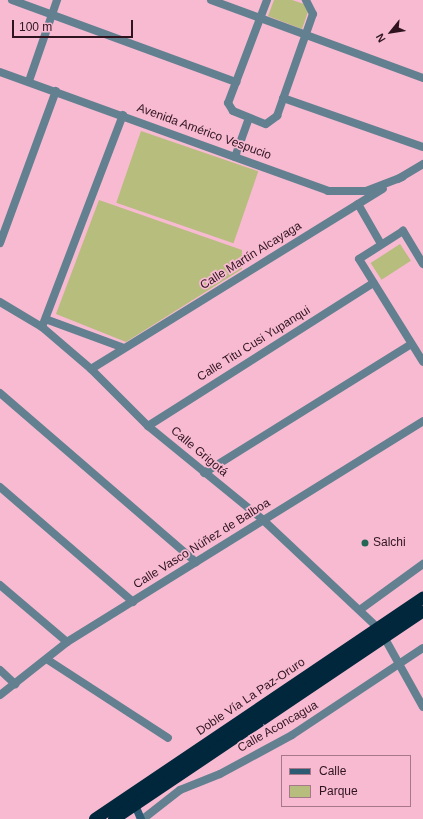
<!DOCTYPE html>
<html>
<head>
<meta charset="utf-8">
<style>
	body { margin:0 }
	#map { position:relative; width:423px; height:819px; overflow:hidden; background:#f7bad1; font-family:Helvetica,sans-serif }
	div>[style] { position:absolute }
	.green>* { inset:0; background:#b6bd7d; transform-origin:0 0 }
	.street>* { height:8px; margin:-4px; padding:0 4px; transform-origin:4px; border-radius:4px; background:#638091 }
	.secondary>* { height:8px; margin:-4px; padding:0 4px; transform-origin:4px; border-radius:4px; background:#2c5b73 }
	.highway>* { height:12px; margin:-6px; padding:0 6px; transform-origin:6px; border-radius:6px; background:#00273b }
	.dots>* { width:11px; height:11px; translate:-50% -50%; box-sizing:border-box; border:2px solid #f7bad1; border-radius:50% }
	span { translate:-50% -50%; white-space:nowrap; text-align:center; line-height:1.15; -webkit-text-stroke:3.5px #f7bad1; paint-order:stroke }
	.street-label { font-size:12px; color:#2f1420 }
	.poi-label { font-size:12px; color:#2f1420 }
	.left { translate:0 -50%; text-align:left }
	.legend { position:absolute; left:281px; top:755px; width:130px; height:52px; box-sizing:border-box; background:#f7bad1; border:1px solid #a7788a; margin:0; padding:5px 7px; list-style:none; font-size:12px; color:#2f1420 }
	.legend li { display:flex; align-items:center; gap:8px; height:20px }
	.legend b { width:20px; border:1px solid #a7788a }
	.north { position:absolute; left:371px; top:12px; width:40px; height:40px; -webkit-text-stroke:3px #f7bad1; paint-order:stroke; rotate:240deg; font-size:11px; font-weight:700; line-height:16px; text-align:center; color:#2f1420 }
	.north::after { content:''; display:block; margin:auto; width:14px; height:18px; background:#2f1420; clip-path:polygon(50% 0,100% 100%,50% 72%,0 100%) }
	.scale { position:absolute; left:12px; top:20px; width:121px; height:18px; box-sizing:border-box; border:2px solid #2f1420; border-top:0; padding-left:5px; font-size:12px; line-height:14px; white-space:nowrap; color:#2f1420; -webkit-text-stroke:3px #f7bad1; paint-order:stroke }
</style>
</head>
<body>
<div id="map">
	<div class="green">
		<i style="clip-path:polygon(274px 0,292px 0,310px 6px,302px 29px,268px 16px)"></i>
		<i style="left:141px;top:131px;width:124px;height:76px;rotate:19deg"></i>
		<i style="clip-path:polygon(99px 200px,242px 250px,242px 269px,126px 342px,56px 314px)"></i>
		<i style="left:400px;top:244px;width:20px;height:35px;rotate:57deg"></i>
	</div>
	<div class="street">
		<i style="left:12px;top:0;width:239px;rotate:20.1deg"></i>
		<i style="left:211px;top:0;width:226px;rotate:20.2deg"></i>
		<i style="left:267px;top:0;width:110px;rotate:110.7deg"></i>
		<i style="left:228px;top:103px;width:9px;rotate:58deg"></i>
		<i style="left:233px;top:111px;width:35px;rotate:22deg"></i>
		<i style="left:266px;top:124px;width:14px;rotate:-36deg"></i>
		<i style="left:277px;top:116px;width:108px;rotate:-70.6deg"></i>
		<i style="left:313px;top:14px;width:16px;rotate:-117deg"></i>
		<i style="left:0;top:72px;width:349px;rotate:19.9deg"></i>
		<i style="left:328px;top:191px;width:38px"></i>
		<i style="left:366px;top:191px;width:39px;rotate:-21deg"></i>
		<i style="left:29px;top:81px;width:86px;rotate:-70.9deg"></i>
		<i style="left:283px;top:98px;width:148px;rotate:19.3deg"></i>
		<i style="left:235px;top:157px;width:41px;rotate:-70.3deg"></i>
		<i style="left:398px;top:179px;width:29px;rotate:-31deg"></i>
		<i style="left:358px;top:204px;width:46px;rotate:60.1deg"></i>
		<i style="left:0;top:243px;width:162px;rotate:-69.8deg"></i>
		<i style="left:423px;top:264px;width:39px;rotate:-121deg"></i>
		<i style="left:403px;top:231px;width:52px;rotate:147.5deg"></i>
		<i style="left:359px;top:259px;width:121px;rotate:58.1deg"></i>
		<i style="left:0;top:302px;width:49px;rotate:30.8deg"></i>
		<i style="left:42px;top:327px;width:65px;rotate:40.6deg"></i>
		<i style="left:91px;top:369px;width:81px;rotate:45deg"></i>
		<i style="left:148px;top:426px;width:147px;rotate:39.2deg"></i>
		<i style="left:262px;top:519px;width:159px;rotate:43.2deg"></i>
		<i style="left:48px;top:320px;width:81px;rotate:20.2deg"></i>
		<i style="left:42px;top:327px;width:227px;rotate:-69.1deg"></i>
		<i style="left:91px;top:369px;width:343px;rotate:-31.7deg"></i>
		<i style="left:0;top:393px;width:259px;rotate:40.8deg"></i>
		<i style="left:148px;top:426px;width:267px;rotate:-32.4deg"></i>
		<i style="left:204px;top:473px;width:244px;rotate:-31.9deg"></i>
		<i style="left:0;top:487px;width:176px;rotate:40.8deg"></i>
		<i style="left:0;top:585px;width:88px;rotate:40.4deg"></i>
		<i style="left:361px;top:609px;width:77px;rotate:-36deg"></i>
		<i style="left:384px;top:637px;width:80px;rotate:60.9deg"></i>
		<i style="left:48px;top:660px;width:143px;rotate:33deg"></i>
		<i style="left:0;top:670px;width:21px;rotate:43deg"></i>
		<i style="left:0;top:695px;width:85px;rotate:-38.3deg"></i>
		<i style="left:67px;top:642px;width:419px;rotate:-31.8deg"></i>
		<i style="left:143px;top:819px;width:47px;rotate:-38.1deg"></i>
		<i style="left:180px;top:790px;width:43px;rotate:-21.8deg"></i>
		<i style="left:220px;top:774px;width:82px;rotate:-28.4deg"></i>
		<i style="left:292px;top:735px;width:157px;rotate:-33.6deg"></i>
	</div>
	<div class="secondary">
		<i style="left:135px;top:805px;width:15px;rotate:67deg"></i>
	</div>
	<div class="highway">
		<i style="left:95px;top:819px;width:396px;rotate:-34deg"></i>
		<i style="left:114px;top:819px;width:372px;rotate:-33.9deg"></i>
	</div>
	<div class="dots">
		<i style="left:365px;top:543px;background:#256757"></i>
	</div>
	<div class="street-label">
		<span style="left:204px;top:132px;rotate:20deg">Avenida Américo Vespucio</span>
		<span style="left:251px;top:256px;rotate:-32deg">Calle Martín Alcayaga</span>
		<span style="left:254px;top:344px;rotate:-32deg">Calle Titu Cusi Yupanqui</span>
		<span style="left:199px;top:452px;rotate:40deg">Calle Grigotá</span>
		<span style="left:202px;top:544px;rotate:-32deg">Calle Vasco Núñez de Balboa</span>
		<span style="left:251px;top:697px;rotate:-34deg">Doble Vía La Paz-Oruro</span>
		<span style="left:278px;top:727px;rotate:-30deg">Calle Aconcagua</span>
	</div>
	<div class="poi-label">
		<span class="left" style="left:373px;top:543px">Salchi</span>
	</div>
	<ul class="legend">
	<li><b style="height:5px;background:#2c5b73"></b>Calle</li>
	<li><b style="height:11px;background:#b6bd7d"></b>Parque</li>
	</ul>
	<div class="north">N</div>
	<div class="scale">100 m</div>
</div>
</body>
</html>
